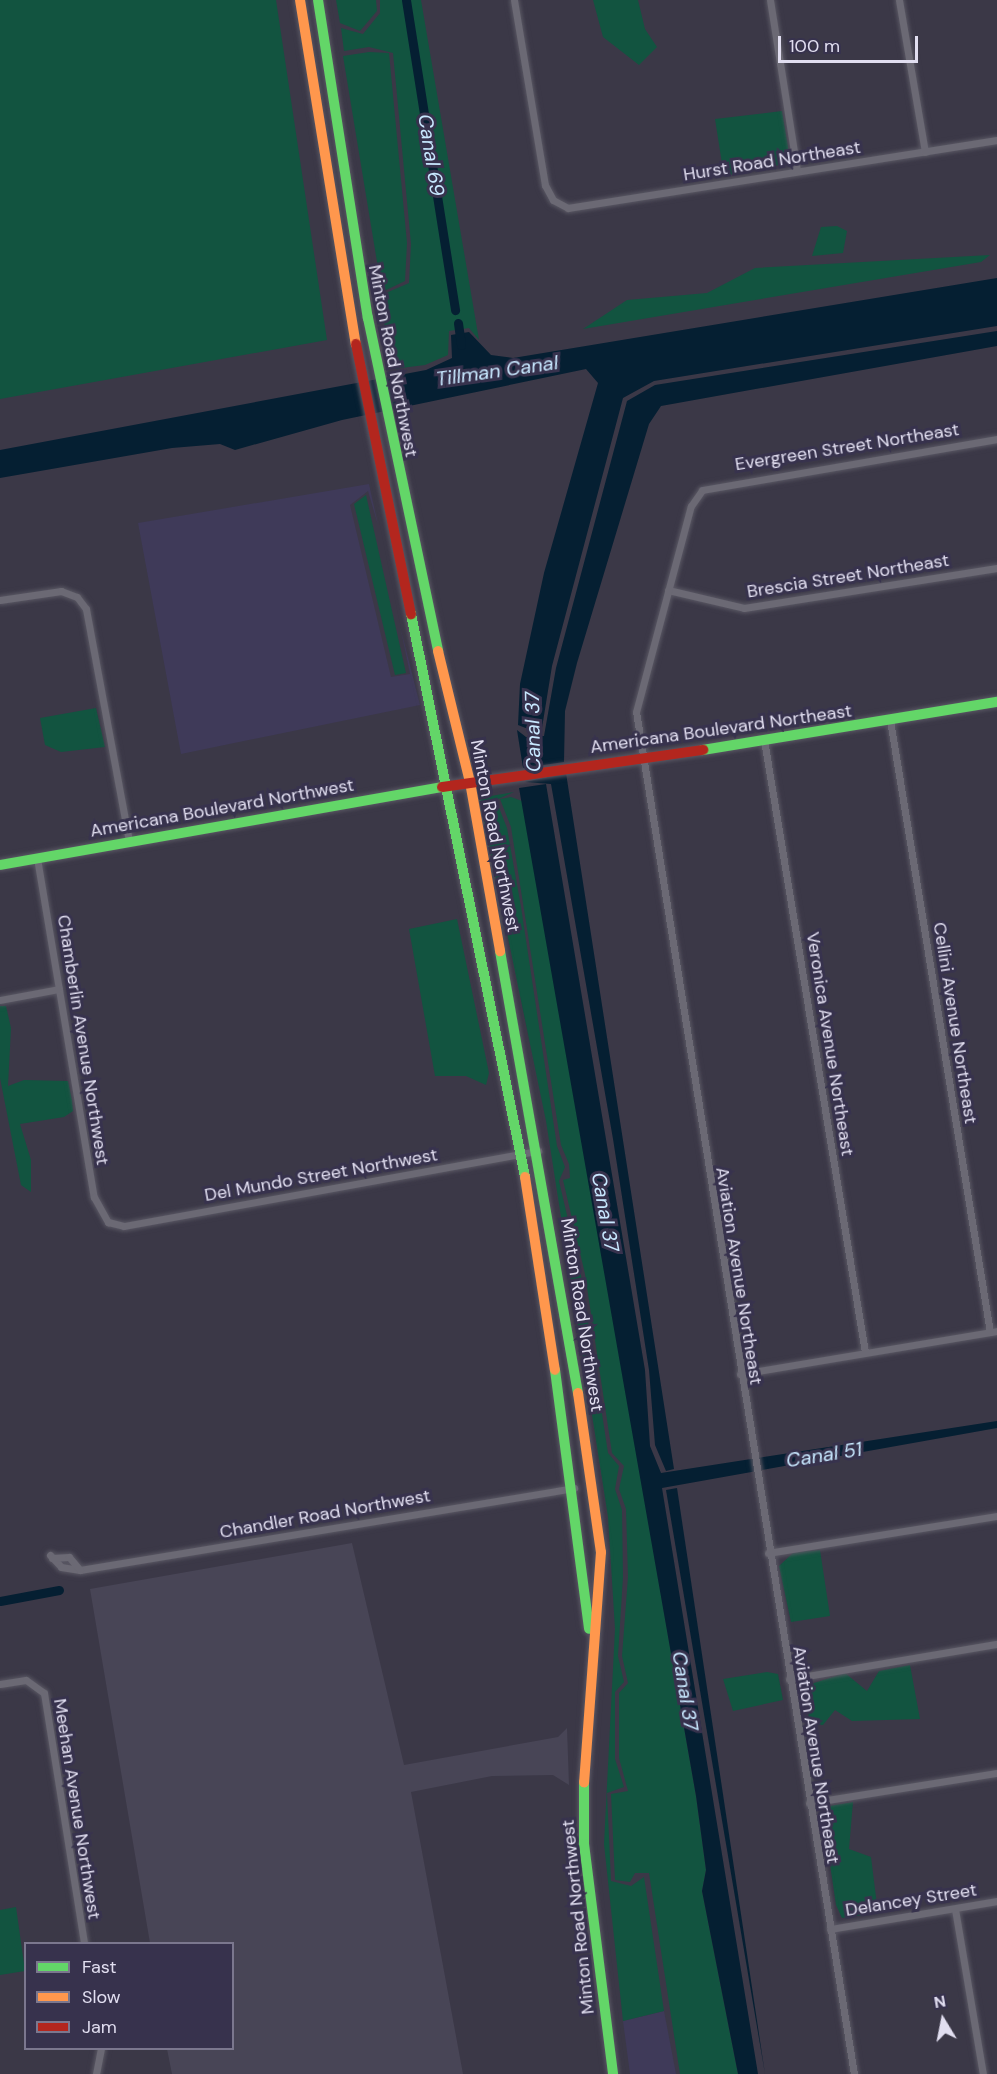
<!DOCTYPE html>
<html>
<head>
<meta charset="utf-8">
<style>
	body { margin:0 }
	#map { position:relative; width:997px; height:2074px; overflow:hidden; background:#3b3847; font-family:"DM Sans",sans-serif }
	div>[style] { position:absolute }
	.built>* { inset:0; background:#3f3a59 }
	.education>* { inset:0; background:#484556 }
	.green>* { inset:0; background:#125440 }
	.water>* { inset:0; background:#051f32 }
	.canal>* { height:9px; margin:-4.5px; padding:0 4.5px; transform-origin:4.5px; border-radius:4.5px; background:#051f32 }
	.roads { filter:drop-shadow(0 0 2px #595763) drop-shadow(0 0 2px #595763) }
	.street>* { height:7px; margin:-3.5px; padding:0 3.5px; transform-origin:3.5px; border-radius:3.5px; background:#6b6974 }
	.fast>* { height:10px; margin:-5px; padding:0 5px; transform-origin:5px; border-radius:5px; background:#63d668 }
	.slow>* { height:10px; margin:-5px; padding:0 5px; transform-origin:5px; border-radius:5px; background:#ff974d }
	.jam>* { height:10px; margin:-5px; padding:0 5px; transform-origin:5px; border-radius:5px; background:#b3261e }
	span { translate:-50% -50%; white-space:nowrap; text-align:center; line-height:1.15; -webkit-text-stroke:6px #37324d; paint-order:stroke }
	.street-label { font-size:18px; color:#e1def0 }
	.water-label { font-size:20px; color:#c8e8ff; font-style:italic }
	.legend { position:absolute; left:24px; top:1942px; width:210px; height:108px; box-sizing:border-box; background:#37324d; border:2px solid #7b778e; margin:0; padding:8px 10px; list-style:none; font-size:18px; color:#e1def0 }
	.legend li { display:flex; align-items:center; gap:12px; height:30px }
	.legend b { width:30px; border:2px solid #7b778e }
	.north { position:absolute; left:913px; top:1990px; width:60px; height:60px; -webkit-text-stroke:4px #37324d; paint-order:stroke; rotate:350deg; font-size:16px; font-weight:700; line-height:24px; text-align:center; color:#e1def0 }
	.north::after { content:''; display:block; margin:auto; width:21px; height:27px; background:#e1def0; clip-path:polygon(50% 0,100% 100%,50% 72%,0 100%) }
	.scale { position:absolute; left:778px; top:36px; width:140px; height:27px; box-sizing:border-box; border:3px solid #e1def0; border-top:0; padding-left:8px; font-size:18px; line-height:21px; white-space:nowrap; color:#e1def0; -webkit-text-stroke:4px #37324d; paint-order:stroke }
</style>
</head>
<body>
<div id="map">
	<div class="built">
		<i style="clip-path:polygon(369px 484px,378px 525px,368px 491px,350px 505px,391px 677px,410px 674px,400px 626px,420px 705px,181px 754px,138px 523px)"></i>
		<i style="clip-path:polygon(664px 2011px,676px 2074px,630px 2074px,623px 2021px)"></i>
	</div>
	<div class="education">
		<i style="clip-path:polygon(352px 1543px,404px 1765px,558px 1737px,567px 1728px,569px 1785px,553px 1775px,492px 1776px,411px 1792px,463px 2074px,172px 2074px,167px 2049px,232px 2048px,232px 1944px,150px 1943px,90px 1589px)"></i>
	</div>
	<div class="green">
		<i style="clip-path:polygon(0 0,276px 0,327px 340px,0 399px)"></i>
		<i style="clip-path:polygon(336px 0,376px 0,377px 11px,360px 31px,340px 23px)"></i>
		<i style="clip-path:polygon(380px 0,421px 0,479px 340px,469px 328px,449px 331px,448px 355px,425px 365px,393px 369px,379px 296px,409px 283px,411px 244px,393px 53px,369px 47px,344px 51px,341px 28px,363px 34px,380px 13px)"></i>
		<i style="clip-path:polygon(593px 0,638px 0,645px 29px,657px 47px,639px 65px,603px 37px)"></i>
		<i style="clip-path:polygon(369px 52px,389px 53px,407px 243px,405px 281px,382px 292px,343px 56px)"></i>
		<i style="clip-path:polygon(782px 111px,789px 152px,784px 164px,724px 176px,715px 119px)"></i>
		<i style="clip-path:polygon(837px 226px,847px 231px,843px 253px,812px 256px,821px 227px)"></i>
		<i style="clip-path:polygon(990px 255px,981px 262px,583px 329px,627px 300px,707px 293px,755px 268px)"></i>
		<i style="clip-path:polygon(366px 495px,406px 673px,395px 675px,354px 504px)"></i>
		<i style="clip-path:polygon(96px 708px,105px 747px,61px 752px,45px 745px,40px 718px)"></i>
		<i style="clip-path:polygon(514px 792px,496px 800px,507px 828px,521px 907px,557px 1146px,565px 1167px,559px 1181px,581px 1275px,608px 1453px,619px 1466px,615px 1489px,622px 1510px,623px 1577px,618px 1656px,624px 1682px,615px 1692px,615px 1759px,624px 1787px,607px 1793px,611px 1881px,631px 1886px,644px 1877px,664px 2011px,623px 2021px,604px 1844px,615px 1629px,608px 1517px,546px 1121px,479px 798px)"></i>
		<i style="clip-path:polygon(511px 797px,522px 801px,531px 846px,696px 1796px,706px 1870px,702px 1891px,738px 2074px,680px 2074px,649px 1873px,635px 1873px,630px 1882px,615px 1880px,611px 1794px,628px 1791px,619px 1758px,619px 1693px,628px 1683px,622px 1656px,628px 1577px,626px 1509px,619px 1489px,624px 1466px,612px 1453px,585px 1274px,563px 1180px,570px 1178px,569px 1164px,561px 1145px,511px 827px,500px 799px)"></i>
		<i style="clip-path:polygon(457px 919px,489px 1073px,486px 1085px,466px 1076px,435px 1076px,409px 929px)"></i>
		<i style="clip-path:polygon(0 1006px,6px 1006px,11px 1028px,8px 1086px,24px 1080px,68px 1081px,72px 1100px,73px 1111px,64px 1117px,20px 1124px,31px 1160px,31px 1192px,21px 1185px,0 1078px)"></i>
		<i style="clip-path:polygon(820px 1550px,830px 1616px,791px 1622px,779px 1566px,794px 1552px)"></i>
		<i style="clip-path:polygon(910px 1665px,920px 1719px,852px 1721px,835px 1710px,823px 1725px,810px 1724px,805px 1696px,814px 1683px,845px 1673px,867px 1691px,879px 1671px)"></i>
		<i style="clip-path:polygon(767px 1672px,778px 1674px,783px 1700px,733px 1711px,723px 1679px)"></i>
		<i style="clip-path:polygon(853px 1802px,849px 1849px,871px 1857px,878px 1913px,842px 1918px,836px 1905px,823px 1817px,829px 1806px)"></i>
		<i style="clip-path:polygon(16px 1907px,25px 1971px,0 1975px,0 1910px)"></i>
	</div>
	<div class="water">
		<i style="clip-path:polygon(997px 278px,997px 326px,654px 381px,623px 398px,552px 666px,541px 734px,518px 725px,520px 684px,544px 573px,598px 383px,586px 369px,342px 420px,235px 450px,220px 444px,172px 448px,0 478px,0 450px,426px 370px,452px 358px,451px 335px,469px 332px,491px 355px,513px 358px)"></i>
		<i style="clip-path:polygon(997px 331px,997px 346px,661px 406px,649px 424px,577px 663px,565px 711px,564px 762px,523px 768px,517px 730px,526px 737px,544px 736px,556px 668px,627px 401px,655px 385px)"></i>
		<i style="clip-path:polygon(566px 773px,674px 1469px,666px 1471px,655px 1445px,649px 1370px,613px 1139px,551px 784px,525px 782px)"></i>
		<i style="clip-path:polygon(546px 784px,645px 1370px,650px 1446px,661px 1473px,997px 1421px,997px 1428px,662px 1488px,758px 2074px,738px 2074px,702px 1891px,706px 1870px,696px 1796px,519px 788px)"></i>
		<i style="clip-path:polygon(677px 1488px,765px 2074px,666px 1490px)"></i>
	</div>
	<div class="canal">
		<i style="left:406px;top:0;width:314px;rotate:81deg"></i>
		<i style="left:458px;top:323px;width:22px;rotate:82deg"></i>
		<i style="left:0;top:1601px;width:60px;rotate:-10.6deg"></i>
	</div>
	<div class="roads">
		<div class="street">
			<i style="left:514px;top:0;width:188px;rotate:80.5deg"></i>
			<i style="left:545px;top:185px;width:17px;rotate:62deg"></i>
			<i style="left:553px;top:200px;width:17px;rotate:28deg"></i>
			<i style="left:568px;top:208px;width:434px;rotate:-9deg"></i>
			<i style="left:770px;top:0;width:173px;rotate:81deg"></i>
			<i style="left:899px;top:0;width:154px;rotate:80.3deg"></i>
			<i style="left:668px;top:590px;width:78px;rotate:13.3deg"></i>
			<i style="left:744px;top:608px;width:256px;rotate:-9deg"></i>
			<i style="left:0;top:600px;width:62px;rotate:-8.4deg"></i>
			<i style="left:61px;top:591px;width:17px;rotate:21deg"></i>
			<i style="left:77px;top:597px;width:15px;rotate:53deg"></i>
			<i style="left:86px;top:609px;width:236px;rotate:79.5deg"></i>
			<i style="left:890px;top:720px;width:620px;rotate:80.72deg"></i>
			<i style="left:764px;top:740px;width:620px;rotate:80.63deg"></i>
			<i style="left:37px;top:858px;width:344px;rotate:80.5deg"></i>
			<i style="left:94px;top:1197px;width:29px;rotate:61deg"></i>
			<i style="left:108px;top:1222px;width:16px;rotate:14deg"></i>
			<i style="left:124px;top:1226px;width:421px;rotate:-10.3deg"></i>
			<i style="left:0;top:1000px;width:60px;rotate:-10.6deg"></i>
			<i style="left:740px;top:1374px;width:261px;rotate:-9.5deg"></i>
			<i style="left:768px;top:1553px;width:232px;rotate:-9.2deg"></i>
			<i style="left:50px;top:1555px;width:16px;rotate:47deg"></i>
			<i style="left:61px;top:1567px;width:19px;rotate:9deg"></i>
			<i style="left:80px;top:1570px;width:501px;rotate:-9.42deg"></i>
			<i style="left:52px;top:1558px;width:17px;rotate:-3deg"></i>
			<i style="left:69px;top:1557px;width:17px;rotate:50deg"></i>
			<i style="left:789px;top:1679px;width:211px;rotate:-9.6deg"></i>
			<i style="left:0;top:1684px;width:26px;rotate:-9deg"></i>
			<i style="left:26px;top:1680px;width:22px;rotate:36deg"></i>
			<i style="left:44px;top:1693px;width:254px;rotate:80.9deg"></i>
			<i style="left:809px;top:1803px;width:190px;rotate:-9.1deg"></i>
			<i style="left:955px;top:1909px;width:167px;rotate:80.4deg"></i>
			<i style="left:830px;top:1929px;width:169px;rotate:-9.5deg"></i>
			<i style="left:96px;top:2074px;width:26px;rotate:-79deg"></i>
			<i style="left:854px;top:2074px;width:1379px;rotate:-99.09deg"></i>
			<i style="left:636px;top:712px;width:213px;rotate:-75.1deg"></i>
			<i style="left:691px;top:506px;width:19px;rotate:-55deg"></i>
			<i style="left:702px;top:490px;width:299px;rotate:-9.8deg"></i>
		</div>
		<div class="fast">
			<i style="left:318px;top:0;width:322px;rotate:81.1deg"></i>
			<i style="left:368px;top:318px;width:340px;rotate:78.1deg"></i>
			<i style="left:411px;top:614px;width:574px;rotate:78.55deg"></i>
			<i style="left:703px;top:750px;width:298px;rotate:-9.3deg"></i>
			<i style="left:0;top:865px;width:449px;rotate:-10deg"></i>
			<i style="left:500px;top:951px;width:449px;rotate:80deg"></i>
			<i style="left:555px;top:1370px;width:261px;rotate:82.5deg"></i>
			<i style="left:584px;top:1782px;width:62px;rotate:90deg"></i>
			<i style="left:584px;top:1844px;width:232px;rotate:82.8deg"></i>
		</div>
		<div class="slow">
			<i style="left:300px;top:0;width:349px;rotate:80.8deg"></i>
			<i style="left:438px;top:651px;width:135px;rotate:76.3deg"></i>
			<i style="left:470px;top:782px;width:172px;rotate:79.9deg"></i>
			<i style="left:525px;top:1177px;width:195px;rotate:81.2deg"></i>
			<i style="left:578px;top:1393px;width:161px;rotate:81.8deg"></i>
			<i style="left:601px;top:1552px;width:231px;rotate:94.2deg"></i>
		</div>
		<div class="jam">
			<i style="left:356px;top:344px;width:276px;rotate:78.5deg"></i>
			<i style="left:442px;top:787px;width:264px;rotate:-8.1deg"></i>
		</div>
	</div>
	<div class="street-label">
		<span style="left:772px;top:161px;rotate:-9deg">Hurst Road Northeast</span>
		<span style="left:393px;top:361px;rotate:79deg">Minton Road Northwest</span>
		<span style="left:847px;top:447px;rotate:-9deg">Evergreen Street Northeast</span>
		<span style="left:848px;top:576px;rotate:-9deg">Brescia Street Northeast</span>
		<span style="left:721px;top:729px;rotate:-8deg">Americana Boulevard Northeast</span>
		<span style="left:222px;top:808px;rotate:-10deg">Americana Boulevard Northwest</span>
		<span style="left:495px;top:836px;rotate:79deg">Minton Road Northwest</span>
		<span style="left:955px;top:1023px;rotate:81deg">Cellini Avenue Northeast</span>
		<span style="left:83px;top:1040px;rotate:81deg">Chamberlin Avenue Northwest</span>
		<span style="left:830px;top:1044px;rotate:81deg">Veronica Avenue Northeast</span>
		<span style="left:321px;top:1175px;rotate:-10deg">Del Mundo Street Northwest</span>
		<span style="left:739px;top:1276px;rotate:81deg">Aviation Avenue Northeast</span>
		<span style="left:582px;top:1315px;rotate:81deg">Minton Road Northwest</span>
		<span style="left:325px;top:1514px;rotate:-10deg">Chandler Road Northwest</span>
		<span style="left:816px;top:1755px;rotate:81deg">Aviation Avenue Northeast</span>
		<span style="left:77px;top:1809px;rotate:81deg">Meehan Avenue Northwest</span>
		<span style="left:911px;top:1900px;rotate:-9deg">Delancey Street</span>
		<span style="left:578px;top:1917px;rotate:-96deg">Minton Road Northwest</span>
	</div>
	<div class="water-label">
		<span style="left:431px;top:155px;rotate:81deg">Canal 69</span>
		<span style="left:497px;top:371px;rotate:-8deg">Tillman Canal</span>
		<span style="left:533px;top:732px;rotate:-91deg">Canal 37</span>
		<span style="left:605px;top:1212px;rotate:80deg">Canal 37</span>
		<span style="left:824px;top:1455px;rotate:-9deg">Canal 51</span>
		<span style="left:685px;top:1691px;rotate:81deg">Canal 37</span>
	</div>
	<ul class="legend">
	<li><b style="height:8px;background:#63d668"></b>Fast</li>
	<li><b style="height:8px;background:#ff974d"></b>Slow</li>
	<li><b style="height:8px;background:#b3261e"></b>Jam</li>
	</ul>
	<div class="north">N</div>
	<div class="scale">100 m</div>
</div>
</body>
</html>
